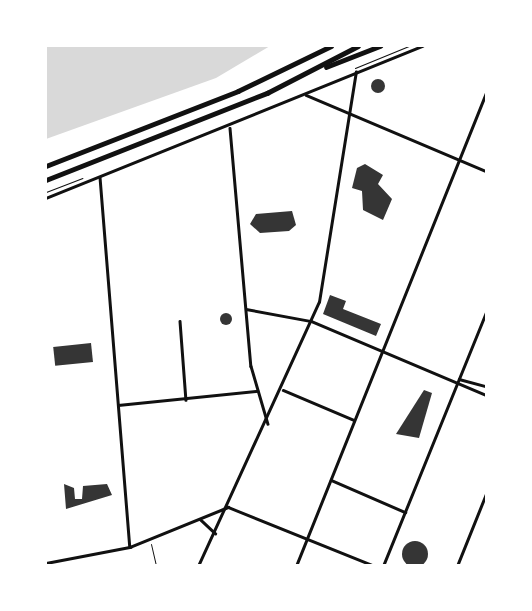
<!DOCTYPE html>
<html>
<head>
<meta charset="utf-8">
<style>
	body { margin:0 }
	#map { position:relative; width:532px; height:611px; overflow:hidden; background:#fff; font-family:"Sofia Sans Condensed",sans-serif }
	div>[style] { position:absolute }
	.water>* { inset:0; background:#d9d9d9 }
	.building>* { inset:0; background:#353535; transform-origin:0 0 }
	.round { border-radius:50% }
	.path>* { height:1px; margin:-0.5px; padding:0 0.5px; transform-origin:0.5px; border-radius:0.5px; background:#111 }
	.minor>* { height:2.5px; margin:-1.25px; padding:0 1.25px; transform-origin:1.25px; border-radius:1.25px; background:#111 }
	.tertiary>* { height:2.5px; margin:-1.25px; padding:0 1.25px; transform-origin:1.25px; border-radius:1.25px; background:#111 }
	.motorway>* { height:4.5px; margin:-2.25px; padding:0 2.25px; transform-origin:2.25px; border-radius:2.25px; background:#111 }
	span { translate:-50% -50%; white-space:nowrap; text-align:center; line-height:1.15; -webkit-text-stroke:5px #fff; paint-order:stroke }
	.frame { position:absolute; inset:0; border:47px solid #fff; pointer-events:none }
</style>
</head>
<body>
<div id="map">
	<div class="water">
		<i style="clip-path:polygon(46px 46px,270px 46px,216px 78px,46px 139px)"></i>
	</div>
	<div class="building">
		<i class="round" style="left:371px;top:79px;width:14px;height:14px"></i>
		<i style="clip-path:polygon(365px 164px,383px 175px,378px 184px,392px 199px,383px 220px,363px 210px,362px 191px,352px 188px,357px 168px)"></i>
		<i style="clip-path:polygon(292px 211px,296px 225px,289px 231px,260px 233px,250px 224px,256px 214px)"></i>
		<i style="clip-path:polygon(330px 295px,346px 301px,343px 309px,381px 324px,376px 336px,323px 314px)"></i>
		<i class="round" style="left:220px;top:313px;width:12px;height:12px"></i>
		<i style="left:91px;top:343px;width:19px;height:38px;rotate:84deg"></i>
		<i style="clip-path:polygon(424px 390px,432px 393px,419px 438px,396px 434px)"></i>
		<i style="clip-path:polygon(64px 484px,74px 488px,75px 499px,82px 499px,83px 486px,107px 484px,112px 495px,66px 509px)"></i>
		<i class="round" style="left:402px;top:541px;width:26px;height:26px"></i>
	</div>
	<div class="path">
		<i style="left:355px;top:68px;width:58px;rotate:-22.2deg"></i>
		<i style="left:46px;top:192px;width:39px;rotate:-21deg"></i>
		<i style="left:151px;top:544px;width:23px;rotate:77deg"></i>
	</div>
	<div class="minor">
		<i style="left:306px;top:95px;width:195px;rotate:22.9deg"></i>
		<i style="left:230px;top:128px;width:239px;rotate:85deg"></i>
		<i style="left:251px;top:366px;width:60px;rotate:73.7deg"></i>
		<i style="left:100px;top:177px;width:371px;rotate:85.4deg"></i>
		<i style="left:246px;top:309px;width:66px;rotate:10.5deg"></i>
		<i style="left:180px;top:321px;width:79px;rotate:85.7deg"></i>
		<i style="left:283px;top:390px;width:77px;rotate:22.9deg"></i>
		<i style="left:118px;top:405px;width:140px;rotate:-5.8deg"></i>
		<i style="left:331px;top:480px;width:81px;rotate:23.4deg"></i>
		<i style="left:200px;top:519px;width:21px;rotate:43deg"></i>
		<i style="left:46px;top:563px;width:86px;rotate:-10.8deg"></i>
		<i style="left:130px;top:547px;width:106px;rotate:-22.2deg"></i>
		<i style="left:228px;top:507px;width:158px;rotate:21.9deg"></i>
		<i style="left:296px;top:566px;width:510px;rotate:-68.12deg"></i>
		<i style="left:383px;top:566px;width:274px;rotate:-67.9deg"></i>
		<i style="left:457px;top:566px;width:78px;rotate:-68.1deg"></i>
	</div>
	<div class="tertiary">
		<i style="left:46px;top:198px;width:406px;rotate:-22deg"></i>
		<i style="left:311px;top:321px;width:190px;rotate:22.9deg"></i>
		<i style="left:459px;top:379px;width:28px;rotate:15deg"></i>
		<i style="left:198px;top:566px;width:290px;rotate:-65.4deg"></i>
		<i style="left:319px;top:302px;width:233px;rotate:-80.9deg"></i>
	</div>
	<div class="motorway">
		<i style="left:326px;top:67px;width:58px;rotate:-21.3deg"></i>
		<i style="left:46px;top:166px;width:206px;rotate:-21.3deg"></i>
		<i style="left:238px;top:91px;width:103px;rotate:-25.8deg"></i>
		<i style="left:46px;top:180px;width:238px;rotate:-21.5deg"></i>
		<i style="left:267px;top:93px;width:102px;rotate:-27.3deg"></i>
	</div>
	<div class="frame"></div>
</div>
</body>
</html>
